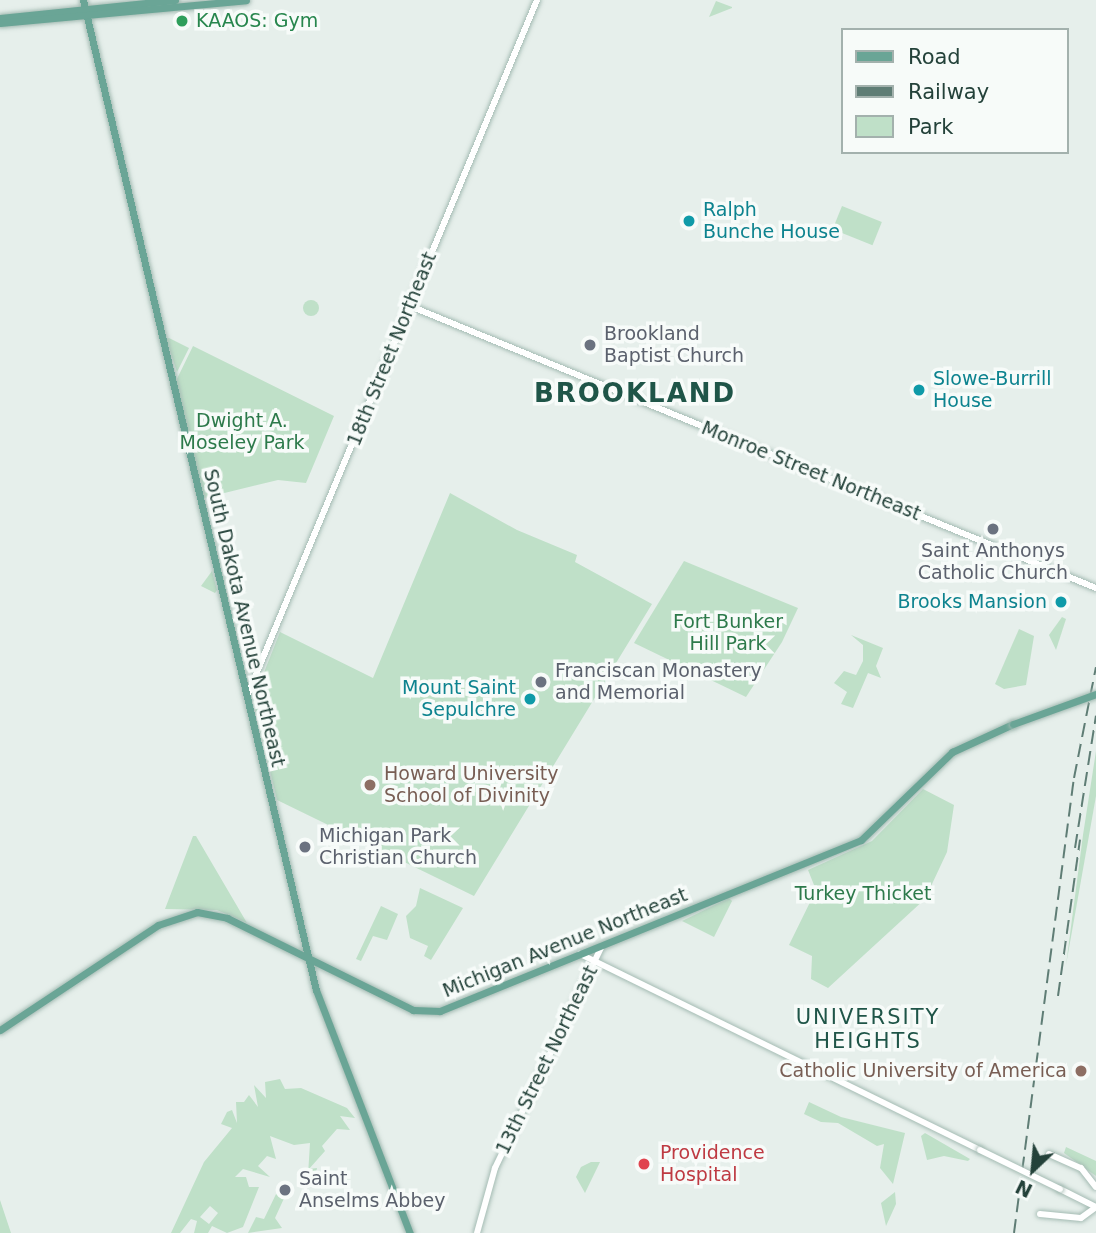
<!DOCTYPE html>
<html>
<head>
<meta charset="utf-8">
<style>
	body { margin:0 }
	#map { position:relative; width:1096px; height:1233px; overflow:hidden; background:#e6efeb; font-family:"DejaVu Sans",sans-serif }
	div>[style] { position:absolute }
	.green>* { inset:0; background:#bfe0c8; transform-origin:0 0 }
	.round { border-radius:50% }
	.roads { filter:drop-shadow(0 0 2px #a4bbb3) drop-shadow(0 0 2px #a4bbb3) }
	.secondary>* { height:6px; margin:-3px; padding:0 3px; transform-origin:3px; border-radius:3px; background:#fff }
	.primary>* { height:7px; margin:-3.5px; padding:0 3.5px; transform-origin:3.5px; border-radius:3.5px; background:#6aa596 }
	.rail>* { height:2px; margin-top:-1px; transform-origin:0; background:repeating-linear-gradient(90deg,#5f7d75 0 14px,transparent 0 21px) }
	.bridges { filter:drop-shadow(0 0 2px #a4bbb3) drop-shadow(0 0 2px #a4bbb3) }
	.secondary-bridge>* { height:6px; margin:-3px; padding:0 3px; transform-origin:3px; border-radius:3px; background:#fff }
	.primary-bridge>* { height:7px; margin:-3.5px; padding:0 3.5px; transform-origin:3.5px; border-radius:3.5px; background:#6aa596 }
	.dots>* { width:19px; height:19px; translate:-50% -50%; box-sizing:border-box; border:4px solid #f7fbf9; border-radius:50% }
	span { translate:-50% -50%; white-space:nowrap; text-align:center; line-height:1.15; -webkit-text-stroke:7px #f7fbf9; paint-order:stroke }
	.leisure-label { font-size:19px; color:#27864d }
	.left { translate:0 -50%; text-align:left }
	.culture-label { font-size:19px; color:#0d838f }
	.right { translate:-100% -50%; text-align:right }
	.worship-label { font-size:19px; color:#5b616d }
	.street-label { font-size:19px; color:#24423a }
	.park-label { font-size:19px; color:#2d7a4b }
	.education-label { font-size:19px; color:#785e54 }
	.health-label { font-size:19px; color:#be3a42 }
	.neighbourhood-label { font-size:21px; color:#1f5548; letter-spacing:2px }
	.district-label { font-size:26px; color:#1f5548; font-weight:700; letter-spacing:2px }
	.legend { position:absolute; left:841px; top:28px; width:228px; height:126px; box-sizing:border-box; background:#f7fbf9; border:2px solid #a3b1ad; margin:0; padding:9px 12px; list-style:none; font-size:21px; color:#24423a }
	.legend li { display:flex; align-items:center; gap:14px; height:35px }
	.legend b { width:35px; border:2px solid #a3b1ad }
	.north { position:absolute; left:998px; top:1135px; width:70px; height:70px; -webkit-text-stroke:5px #f7fbf9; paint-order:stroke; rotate:206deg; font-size:19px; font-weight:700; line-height:28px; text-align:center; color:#24423a }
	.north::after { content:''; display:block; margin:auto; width:24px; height:32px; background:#24423a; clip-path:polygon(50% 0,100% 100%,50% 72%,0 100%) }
</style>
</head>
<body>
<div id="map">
	<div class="green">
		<i style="clip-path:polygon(716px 1px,732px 7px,732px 8px,709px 17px)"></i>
		<i style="left:842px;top:206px;width:43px;height:25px;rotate:22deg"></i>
		<i class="round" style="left:303px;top:300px;width:16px;height:16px"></i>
		<i style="clip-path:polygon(169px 338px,189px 348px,177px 372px,166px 339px)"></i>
		<i style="clip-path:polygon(193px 346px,334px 416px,306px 483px,278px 480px,200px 499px,173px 387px)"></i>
		<i style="clip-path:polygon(450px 493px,517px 530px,577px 555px,575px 562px,652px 604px,474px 896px,277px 800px,253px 700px,280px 632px,373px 678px)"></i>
		<i style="clip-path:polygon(684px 561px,798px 608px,782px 642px,746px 697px,634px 643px)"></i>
		<i style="clip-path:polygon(212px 571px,217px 590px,215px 593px,201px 586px)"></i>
		<i style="clip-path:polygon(1062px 617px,1066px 619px,1056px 650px,1049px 635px)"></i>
		<i style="clip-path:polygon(1019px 629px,1034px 636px,1026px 685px,1004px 689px,995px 684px)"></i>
		<i style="clip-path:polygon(851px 635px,883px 648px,876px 666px,881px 678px,868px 673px,853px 708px,841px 704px,847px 692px,834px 683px,844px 671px,856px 675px,863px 661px,863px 645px)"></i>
		<i style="clip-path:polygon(1096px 751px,1096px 796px,1066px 965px,1083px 835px)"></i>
		<i style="clip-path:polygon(923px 789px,954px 805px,947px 852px,925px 899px,828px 988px,811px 979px,812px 956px,789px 945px,816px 890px,808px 870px,872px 841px)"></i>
		<i style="clip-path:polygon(193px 836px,196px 836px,247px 923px,217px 910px,165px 909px)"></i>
		<i style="clip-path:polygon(420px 888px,463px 908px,431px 960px,424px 956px,428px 946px,410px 938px,406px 916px,416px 906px)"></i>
		<i style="clip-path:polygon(729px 898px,732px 901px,714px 937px,682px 921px)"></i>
		<i style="clip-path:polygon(381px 906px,398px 914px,387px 940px,373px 936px,361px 961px,356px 959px)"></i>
		<i style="clip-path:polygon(evenodd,280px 1079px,285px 1089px,301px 1088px,347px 1108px,355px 1118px,340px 1116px,350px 1130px,337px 1129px,322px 1146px,325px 1151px,309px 1169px,317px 1168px,316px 1173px,308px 1175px,310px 1143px,294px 1145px,270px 1136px,276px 1159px,267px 1156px,258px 1166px,270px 1177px,243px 1169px,235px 1177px,246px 1177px,249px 1187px,259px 1187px,243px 1227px,227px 1233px,212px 1226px,208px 1233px,194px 1233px,197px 1221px,191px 1219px,180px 1233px,171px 1233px,204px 1162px,232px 1128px,221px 1124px,227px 1112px,232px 1110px,237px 1123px,236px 1102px,244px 1102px,249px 1095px,258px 1107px,254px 1085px,266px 1098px,265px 1082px,280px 1079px,210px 1206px,218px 1213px,209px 1224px,200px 1217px,210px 1206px)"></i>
		<i style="clip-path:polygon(809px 1102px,841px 1117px,905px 1133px,893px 1184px,880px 1168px,884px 1144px,877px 1146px,838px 1123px,821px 1122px,804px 1114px)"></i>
		<i style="clip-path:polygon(925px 1133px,970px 1159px,968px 1161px,944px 1156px,927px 1160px,921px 1136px)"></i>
		<i style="clip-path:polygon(1066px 1147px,1096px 1161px,1096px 1176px,1064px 1153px)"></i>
		<i style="clip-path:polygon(591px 1162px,600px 1162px,585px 1193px,576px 1177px,581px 1167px)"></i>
		<i style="clip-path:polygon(277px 1192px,286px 1194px,275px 1218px,282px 1228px,248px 1233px,256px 1217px,264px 1219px)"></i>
		<i style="clip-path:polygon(895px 1192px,896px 1204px,886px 1226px,881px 1203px)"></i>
		<i style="clip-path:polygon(0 1200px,11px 1233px,0 1233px)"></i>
	</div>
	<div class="roads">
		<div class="secondary">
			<i style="left:410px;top:306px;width:742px;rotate:22.35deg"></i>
			<i style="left:247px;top:696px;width:754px;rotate:-67.38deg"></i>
			<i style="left:580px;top:954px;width:445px;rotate:26.1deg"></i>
			<i style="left:1049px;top:1154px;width:35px;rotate:24deg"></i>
			<i style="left:1081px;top:1168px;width:24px;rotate:52deg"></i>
			<i style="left:1060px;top:1189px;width:40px;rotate:26.6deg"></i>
			<i style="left:1040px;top:1214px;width:41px;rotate:5.6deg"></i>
			<i style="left:1081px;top:1218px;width:19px;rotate:-36deg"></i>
			<i style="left:477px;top:1233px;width:67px;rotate:-74.5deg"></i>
			<i style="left:495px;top:1168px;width:246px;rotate:-64.3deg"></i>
		</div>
		<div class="primary">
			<i style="left:83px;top:0;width:1017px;rotate:76.76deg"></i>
			<i style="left:316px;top:990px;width:261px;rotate:68.9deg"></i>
			<i style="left:0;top:18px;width:176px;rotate:-5.9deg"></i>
			<i style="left:0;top:23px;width:247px;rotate:-5.3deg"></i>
			<i style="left:0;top:1030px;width:190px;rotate:-33.6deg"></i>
			<i style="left:158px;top:925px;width:41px;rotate:-18.4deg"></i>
			<i style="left:197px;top:912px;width:31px;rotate:11deg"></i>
			<i style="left:227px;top:918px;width:208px;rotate:26.3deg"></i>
			<i style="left:413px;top:1010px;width:27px;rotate:2deg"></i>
			<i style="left:440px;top:1011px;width:454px;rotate:-22.1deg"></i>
			<i style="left:861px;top:840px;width:127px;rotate:-44deg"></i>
			<i style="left:952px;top:752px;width:67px;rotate:-24.7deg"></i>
		</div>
	</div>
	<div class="rail">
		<i style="left:1075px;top:848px;width:134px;rotate:-81deg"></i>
		<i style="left:1058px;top:996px;width:158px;rotate:-82deg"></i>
		<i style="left:1014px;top:1233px;width:459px;rotate:-82.5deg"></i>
		<i style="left:1074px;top:778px;width:113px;rotate:-78.8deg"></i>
	</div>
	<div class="bridges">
		<div class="secondary-bridge">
			<i style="left:980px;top:1150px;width:89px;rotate:26deg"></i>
		</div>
		<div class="primary-bridge">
			<i style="left:1013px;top:724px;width:88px;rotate:-19.9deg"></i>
		</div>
	</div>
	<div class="dots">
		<i style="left:182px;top:21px;background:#2e9e5b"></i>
		<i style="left:689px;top:221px;background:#0f9aa8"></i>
		<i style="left:590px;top:345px;background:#6b7280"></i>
		<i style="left:919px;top:390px;background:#0f9aa8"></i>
		<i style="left:993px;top:529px;background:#6b7280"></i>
		<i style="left:1061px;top:602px;background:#0f9aa8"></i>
		<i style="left:541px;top:682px;background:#6b7280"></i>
		<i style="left:530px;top:699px;background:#0f9aa8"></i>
		<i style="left:370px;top:785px;background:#8d6e63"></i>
		<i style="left:305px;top:847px;background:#6b7280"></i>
		<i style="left:1081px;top:1071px;background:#8d6e63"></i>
		<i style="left:644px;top:1164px;background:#e0444e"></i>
		<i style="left:285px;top:1190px;background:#6b7280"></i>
	</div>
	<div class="leisure-label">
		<span class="left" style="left:196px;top:21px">KAAOS: Gym</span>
	</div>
	<div class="culture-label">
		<span class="left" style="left:703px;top:221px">Ralph<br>Bunche House</span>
		<span class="left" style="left:933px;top:390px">Slowe-Burrill<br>House</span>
		<span class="right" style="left:1047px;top:602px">Brooks Mansion</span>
		<span class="right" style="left:516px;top:699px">Mount Saint<br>Sepulchre</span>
	</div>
	<div class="worship-label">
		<span class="left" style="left:604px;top:345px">Brookland<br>Baptist Church</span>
		<span style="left:993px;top:562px">Saint Anthonys<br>Catholic Church</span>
		<span class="left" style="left:555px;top:682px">Franciscan Monastery<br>and Memorial</span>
		<span class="left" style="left:319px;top:847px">Michigan Park<br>Christian Church</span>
		<span class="left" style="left:299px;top:1190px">Saint<br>Anselms Abbey</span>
	</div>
	<div class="street-label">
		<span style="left:392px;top:349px;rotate:-68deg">18th Street Northeast</span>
		<span style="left:811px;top:471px;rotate:22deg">Monroe Street Northeast</span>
		<span style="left:244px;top:618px;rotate:77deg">South Dakota Avenue Northeast</span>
		<span style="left:565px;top:943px;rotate:-22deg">Michigan Avenue Northeast</span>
		<span style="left:547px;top:1060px;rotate:-64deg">13th Street Northeast</span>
	</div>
	<div class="park-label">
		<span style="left:242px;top:432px">Dwight A.<br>Moseley Park</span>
		<span style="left:728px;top:633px">Fort Bunker<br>Hill Park</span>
		<span style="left:863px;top:894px">Turkey Thicket</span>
	</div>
	<div class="education-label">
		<span class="left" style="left:384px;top:785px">Howard University<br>School of Divinity</span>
		<span class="right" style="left:1067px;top:1071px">Catholic University of America</span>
	</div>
	<div class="health-label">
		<span class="left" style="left:660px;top:1164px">Providence<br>Hospital</span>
	</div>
	<div class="neighbourhood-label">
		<span style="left:868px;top:1029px">UNIVERSITY<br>HEIGHTS</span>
	</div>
	<div class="district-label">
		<span style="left:635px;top:394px">BROOKLAND</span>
	</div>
	<ul class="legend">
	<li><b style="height:9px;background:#6aa596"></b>Road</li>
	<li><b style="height:9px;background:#5f7d75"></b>Railway</li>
	<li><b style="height:19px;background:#bfe0c8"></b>Park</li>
	</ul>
	<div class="north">N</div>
</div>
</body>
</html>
